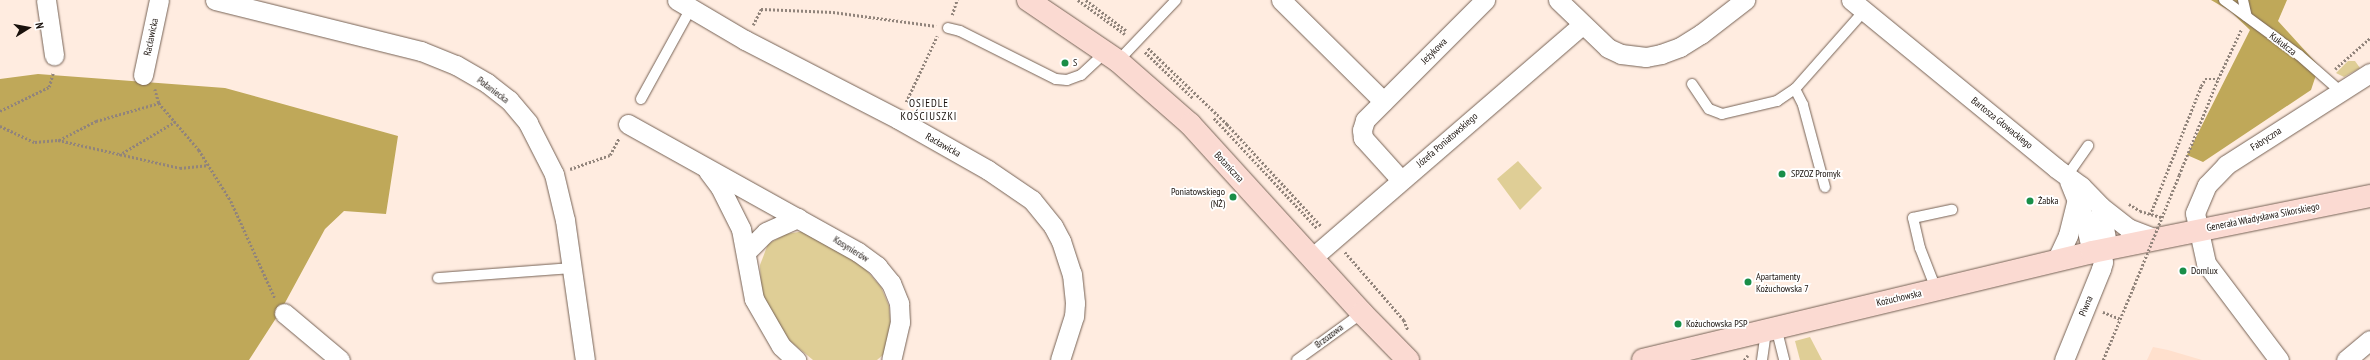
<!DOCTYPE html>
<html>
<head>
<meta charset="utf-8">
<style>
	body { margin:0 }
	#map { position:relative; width:2370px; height:360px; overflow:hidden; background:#ffece0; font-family:"PT Sans Narrow",sans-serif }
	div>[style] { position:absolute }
	.built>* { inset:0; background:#ffe0cd }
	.green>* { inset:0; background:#dfce96 }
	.forest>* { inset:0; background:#bfa859 }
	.path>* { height:2.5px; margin-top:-1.25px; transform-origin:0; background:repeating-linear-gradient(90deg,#91847b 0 2px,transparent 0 4px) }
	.roads { filter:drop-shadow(0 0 1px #766255) drop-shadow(0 0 1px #766255) }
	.lane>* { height:10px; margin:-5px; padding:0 5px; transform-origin:5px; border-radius:5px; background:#fff }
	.street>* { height:19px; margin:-9.5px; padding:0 9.5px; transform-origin:9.5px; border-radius:9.5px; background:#fff }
	.secondary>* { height:22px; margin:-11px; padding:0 11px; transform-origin:11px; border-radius:11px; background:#fbdad2 }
	.path-bridge>* { height:2.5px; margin-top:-1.25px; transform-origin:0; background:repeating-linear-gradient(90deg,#91847b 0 2px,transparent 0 4px) }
	.dots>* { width:11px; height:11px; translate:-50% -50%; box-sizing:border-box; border:2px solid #fff; border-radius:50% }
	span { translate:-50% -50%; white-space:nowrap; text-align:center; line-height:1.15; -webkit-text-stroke:3.5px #fff; paint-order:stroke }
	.street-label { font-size:10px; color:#19110c }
	.poi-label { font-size:10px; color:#19110c }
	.left { translate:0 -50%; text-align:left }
	.right { translate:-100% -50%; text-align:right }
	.neighbourhood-label { font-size:11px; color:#19110c; letter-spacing:1px }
	.north { position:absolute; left:8px; top:8px; width:40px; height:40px; -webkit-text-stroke:3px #fff; paint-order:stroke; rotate:79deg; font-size:11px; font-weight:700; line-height:16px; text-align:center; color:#19110c }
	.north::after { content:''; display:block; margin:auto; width:14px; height:18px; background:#19110c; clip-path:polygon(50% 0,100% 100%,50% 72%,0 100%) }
</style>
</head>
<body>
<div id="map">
	<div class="built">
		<i style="clip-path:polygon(2153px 347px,2168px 350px,2202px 360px,2147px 360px)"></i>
	</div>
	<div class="green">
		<i style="clip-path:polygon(2348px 61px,2355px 61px,2360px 68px,2344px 77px,2336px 73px)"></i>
		<i style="clip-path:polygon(1518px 161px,1542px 188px,1520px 210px,1497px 179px)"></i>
		<i style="clip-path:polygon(805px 231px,862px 265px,881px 287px,889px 306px,891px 331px,884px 354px,877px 360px,813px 360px,790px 341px,775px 319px,761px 291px,760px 265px,768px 244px,786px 234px)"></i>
		<i style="clip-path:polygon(1810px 337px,1822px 360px,1800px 360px,1795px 341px)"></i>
	</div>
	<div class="forest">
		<i style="clip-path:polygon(2211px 0,2287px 0,2278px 21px,2319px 66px,2311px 90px,2203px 162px,2187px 155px,2250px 30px,2230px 11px)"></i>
		<i style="clip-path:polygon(38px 74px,225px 88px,398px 136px,386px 214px,344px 211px,325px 229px,280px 312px,249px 360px,0 360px,0 79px)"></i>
	</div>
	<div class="path">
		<i style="left:1078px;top:0;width:58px;rotate:35.9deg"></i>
		<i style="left:1086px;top:0;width:51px;rotate:37.1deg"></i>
		<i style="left:952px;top:15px;width:16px;rotate:-72deg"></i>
		<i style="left:753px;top:25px;width:18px;rotate:-63deg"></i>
		<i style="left:761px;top:9px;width:72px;rotate:2.4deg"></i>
		<i style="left:833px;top:12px;width:104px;rotate:7.7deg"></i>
		<i style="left:1148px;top:48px;width:110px;rotate:43.9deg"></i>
		<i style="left:1227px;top:124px;width:139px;rotate:47.3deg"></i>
		<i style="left:1145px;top:52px;width:66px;rotate:43.8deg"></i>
		<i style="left:2335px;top:69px;width:47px;rotate:-41.5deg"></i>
		<i style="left:155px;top:89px;width:15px;rotate:74deg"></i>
		<i style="left:159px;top:103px;width:62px;rotate:49.6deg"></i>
		<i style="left:199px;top:150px;width:60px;rotate:57.9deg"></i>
		<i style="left:231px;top:201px;width:107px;rotate:65.6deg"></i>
		<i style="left:906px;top:102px;width:73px;rotate:-64.8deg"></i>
		<i style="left:0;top:111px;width:55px;rotate:-26.1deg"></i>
		<i style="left:49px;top:87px;width:15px;rotate:-74deg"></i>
		<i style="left:1214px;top:118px;width:151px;rotate:46.9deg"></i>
		<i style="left:0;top:126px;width:38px;rotate:25deg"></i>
		<i style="left:35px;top:142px;width:23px;rotate:-5deg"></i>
		<i style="left:58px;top:140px;width:125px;rotate:12.9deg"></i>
		<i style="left:180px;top:168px;width:27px;rotate:-6deg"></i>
		<i style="left:59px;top:140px;width:42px;rotate:-27.2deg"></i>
		<i style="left:96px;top:121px;width:66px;rotate:-15.9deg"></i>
		<i style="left:119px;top:155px;width:66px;rotate:-30.8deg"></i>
		<i style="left:570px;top:169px;width:42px;rotate:-19.3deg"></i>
		<i style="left:610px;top:155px;width:19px;rotate:-62deg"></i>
		<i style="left:2179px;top:175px;width:104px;rotate:-67.9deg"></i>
		<i style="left:2218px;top:79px;width:54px;rotate:-64.9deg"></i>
		<i style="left:2129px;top:204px;width:13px;rotate:32deg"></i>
		<i style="left:2140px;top:211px;width:22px;rotate:16deg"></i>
		<i style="left:2150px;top:215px;width:139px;rotate:-68.4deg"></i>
		<i style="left:2201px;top:86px;width:8px;rotate:-60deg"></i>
		<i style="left:2205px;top:79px;width:13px"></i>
		<i style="left:1345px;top:252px;width:90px;rotate:49.1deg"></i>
		<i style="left:1404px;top:320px;width:11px;rotate:68deg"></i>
		<i style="left:2103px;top:312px;width:18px;rotate:22deg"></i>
		<i style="left:1744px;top:360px;width:6px;rotate:-51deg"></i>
		<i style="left:2103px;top:360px;width:78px;rotate:-67.4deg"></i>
	</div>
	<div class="roads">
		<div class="lane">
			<i style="left:2224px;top:0;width:93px;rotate:36.3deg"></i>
			<i style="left:2299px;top:55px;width:55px;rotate:41.3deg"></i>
			<i style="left:2243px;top:0;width:17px;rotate:77deg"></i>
			<i style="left:948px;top:28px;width:12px;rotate:14deg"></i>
			<i style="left:960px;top:31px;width:107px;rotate:26.6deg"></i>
			<i style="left:1056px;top:79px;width:11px;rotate:5deg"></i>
			<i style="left:1067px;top:80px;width:15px;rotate:-20deg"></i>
			<i style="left:1081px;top:75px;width:34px;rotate:-43deg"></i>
			<i style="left:1118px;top:61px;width:84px;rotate:-46.4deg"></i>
			<i style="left:1692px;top:84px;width:30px;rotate:56deg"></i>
			<i style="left:1709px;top:109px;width:14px;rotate:21deg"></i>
			<i style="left:1722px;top:114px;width:57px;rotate:-13.3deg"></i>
			<i style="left:1777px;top:101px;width:22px;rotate:-34deg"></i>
			<i style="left:1795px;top:89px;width:104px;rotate:-48.5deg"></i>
			<i style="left:1795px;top:89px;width:18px;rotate:63deg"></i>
			<i style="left:1803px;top:105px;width:85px;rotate:75deg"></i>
			<i style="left:641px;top:99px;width:104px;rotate:-61.2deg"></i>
			<i style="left:2067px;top:176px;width:37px;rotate:-55deg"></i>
			<i style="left:438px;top:278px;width:133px;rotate:-4.3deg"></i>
			<i style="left:1936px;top:289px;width:44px;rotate:-111.3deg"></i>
			<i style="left:1920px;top:248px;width:31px;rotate:-103deg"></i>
			<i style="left:1913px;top:218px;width:40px;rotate:-12deg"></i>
			<i style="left:1776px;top:327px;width:34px;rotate:76deg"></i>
			<i style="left:1297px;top:360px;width:80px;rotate:-35.9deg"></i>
			<i style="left:1762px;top:360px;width:30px;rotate:-82deg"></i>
		</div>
		<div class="street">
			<i style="left:46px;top:0;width:56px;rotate:81.7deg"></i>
			<i style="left:215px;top:0;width:212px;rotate:13.9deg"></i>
			<i style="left:421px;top:51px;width:38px;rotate:22deg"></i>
			<i style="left:456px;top:65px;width:36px;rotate:30deg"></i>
			<i style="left:487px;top:83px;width:28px;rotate:38deg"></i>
			<i style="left:509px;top:100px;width:30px;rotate:50deg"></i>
			<i style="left:528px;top:123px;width:57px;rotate:63deg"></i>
			<i style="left:554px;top:174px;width:47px;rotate:76.6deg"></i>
			<i style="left:565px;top:220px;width:141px;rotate:81.9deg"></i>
			<i style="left:677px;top:0;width:79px;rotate:30.5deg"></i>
			<i style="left:745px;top:40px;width:172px;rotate:27.3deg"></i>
			<i style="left:898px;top:119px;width:103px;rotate:29.5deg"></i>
			<i style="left:988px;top:170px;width:53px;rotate:34.3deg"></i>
			<i style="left:1032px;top:200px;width:33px;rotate:51deg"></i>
			<i style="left:1053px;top:226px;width:17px;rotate:62deg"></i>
			<i style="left:1061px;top:241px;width:35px;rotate:72deg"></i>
			<i style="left:1072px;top:274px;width:29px;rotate:84deg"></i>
			<i style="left:1075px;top:303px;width:13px;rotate:94deg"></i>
			<i style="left:1074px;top:316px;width:46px;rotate:107.7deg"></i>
			<i style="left:1281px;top:0;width:144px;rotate:44.7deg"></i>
			<i style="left:1558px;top:0;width:69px;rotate:43.8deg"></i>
			<i style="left:1608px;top:48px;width:14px;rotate:25deg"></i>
			<i style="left:1621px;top:54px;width:25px;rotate:7deg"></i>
			<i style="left:1646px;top:57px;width:15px;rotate:-11deg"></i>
			<i style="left:1661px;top:54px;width:20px;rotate:-20deg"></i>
			<i style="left:1680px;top:47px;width:25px;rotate:-32deg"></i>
			<i style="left:1701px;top:34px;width:56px;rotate:-37.7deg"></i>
			<i style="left:1851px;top:0;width:265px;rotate:39.3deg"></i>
			<i style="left:2056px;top:168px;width:31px;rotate:36deg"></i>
			<i style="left:2081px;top:186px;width:28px;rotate:46deg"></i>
			<i style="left:2100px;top:206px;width:36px;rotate:38deg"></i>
			<i style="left:2128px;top:228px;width:30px;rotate:21deg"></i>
			<i style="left:143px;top:75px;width:77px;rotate:-78deg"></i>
			<i style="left:628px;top:124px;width:263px;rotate:29.1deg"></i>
			<i style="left:858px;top:252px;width:24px;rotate:36deg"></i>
			<i style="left:877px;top:266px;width:22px;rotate:51deg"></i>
			<i style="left:891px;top:283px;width:22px;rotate:68deg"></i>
			<i style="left:899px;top:303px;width:19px;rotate:87deg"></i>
			<i style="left:900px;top:322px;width:39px;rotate:103deg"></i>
			<i style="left:708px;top:171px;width:20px;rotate:53deg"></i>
			<i style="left:720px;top:187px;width:47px;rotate:63.4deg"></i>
			<i style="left:741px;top:229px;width:71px;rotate:79.5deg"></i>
			<i style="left:754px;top:299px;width:54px;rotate:60.1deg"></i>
			<i style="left:781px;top:346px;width:21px;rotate:43deg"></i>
			<i style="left:1401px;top:180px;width:57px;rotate:-132.1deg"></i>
			<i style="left:1363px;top:138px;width:8px;rotate:-97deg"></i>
			<i style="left:1362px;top:130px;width:10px;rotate:-73deg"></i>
			<i style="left:1365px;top:120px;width:170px;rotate:-45deg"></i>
			<i style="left:2069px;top:181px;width:40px;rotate:68deg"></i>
			<i style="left:2084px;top:218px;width:35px;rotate:77deg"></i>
			<i style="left:2100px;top:206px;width:44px;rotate:79.5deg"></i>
			<i style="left:746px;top:252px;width:28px;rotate:-45deg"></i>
			<i style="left:766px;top:232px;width:35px;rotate:-24deg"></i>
			<i style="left:1313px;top:257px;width:355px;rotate:-40.8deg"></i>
			<i style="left:2056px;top:261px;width:29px;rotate:-65deg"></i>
			<i style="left:2068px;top:235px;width:37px;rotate:-76deg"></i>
			<i style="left:284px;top:313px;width:73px;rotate:40deg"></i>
			<i style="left:2064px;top:360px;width:98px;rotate:-67.9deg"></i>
			<i style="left:2101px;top:269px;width:7px;rotate:-74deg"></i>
			<i style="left:2103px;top:262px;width:11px;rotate:-100deg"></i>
			<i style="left:2279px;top:360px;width:121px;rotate:-127deg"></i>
			<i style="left:2206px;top:263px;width:51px;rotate:-102.4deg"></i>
			<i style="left:2195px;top:213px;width:30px;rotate:-67deg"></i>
			<i style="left:2207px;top:185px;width:28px;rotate:-46deg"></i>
			<i style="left:2226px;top:165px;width:171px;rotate:-32.6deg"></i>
			<i style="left:2346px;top:360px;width:31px;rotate:-40deg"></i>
		</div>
		<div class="secondary">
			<i style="left:1028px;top:0;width:109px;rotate:34.1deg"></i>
			<i style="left:1118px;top:61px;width:96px;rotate:41.2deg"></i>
			<i style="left:1190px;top:124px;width:256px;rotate:47.7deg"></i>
			<i style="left:1362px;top:313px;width:66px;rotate:45.6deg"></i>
			<i style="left:1643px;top:360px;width:462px;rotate:-13.5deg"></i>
			<i style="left:2092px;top:252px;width:284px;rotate:-11.4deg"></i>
		</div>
	</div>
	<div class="path-bridge">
		<i style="left:2133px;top:288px;width:122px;rotate:-67.8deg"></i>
	</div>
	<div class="dots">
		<i style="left:1065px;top:63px;background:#198e48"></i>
		<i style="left:1782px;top:174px;background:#198e48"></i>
		<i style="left:1233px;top:197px;background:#198e48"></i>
		<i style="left:2030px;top:201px;background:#198e48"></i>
		<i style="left:2183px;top:271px;background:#198e48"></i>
		<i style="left:1748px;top:282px;background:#198e48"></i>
		<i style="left:1678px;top:324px;background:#198e48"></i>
	</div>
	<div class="street-label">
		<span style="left:151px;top:37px;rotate:-78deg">Racławicka</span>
		<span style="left:2283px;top:44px;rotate:37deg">Kukułcza</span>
		<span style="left:1434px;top:51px;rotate:-45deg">Jeżykowa</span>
		<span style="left:493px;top:90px;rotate:37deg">Połaniecka</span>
		<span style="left:2002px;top:123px;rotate:39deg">Bartosza Głowackiego</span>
		<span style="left:2266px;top:139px;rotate:-33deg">Fabryczna</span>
		<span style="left:1447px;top:140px;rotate:-41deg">Józefa Poniatowskiego</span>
		<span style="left:943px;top:145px;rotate:29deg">Racławicka</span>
		<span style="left:1229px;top:167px;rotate:47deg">Botaniczna</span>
		<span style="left:2263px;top:217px;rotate:-11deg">Generała Władysława Sikorskiego</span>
		<span style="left:851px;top:249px;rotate:32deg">Kosynierów</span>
		<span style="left:1899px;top:298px;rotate:-13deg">Kożuchowska</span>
		<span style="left:2086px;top:306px;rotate:-68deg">Piwna</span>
		<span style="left:1329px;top:336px;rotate:-37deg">Brzozowa</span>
	</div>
	<div class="poi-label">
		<span class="left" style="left:1073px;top:63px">S</span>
		<span class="left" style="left:1791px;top:174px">SPZOZ Promyk</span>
		<span class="right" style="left:1225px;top:197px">Poniatowskiego<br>(NŻ)</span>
		<span class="left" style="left:2038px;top:201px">Żabka</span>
		<span class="left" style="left:2191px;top:271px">Domlux</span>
		<span class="left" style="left:1756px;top:282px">Apartamenty<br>Kożuchowska 7</span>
		<span class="left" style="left:1686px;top:324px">Kożuchowska PSP</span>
	</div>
	<div class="neighbourhood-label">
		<span style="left:929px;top:110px">OSIEDLE<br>KOŚCIUSZKI</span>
	</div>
	<div class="north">N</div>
</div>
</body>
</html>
